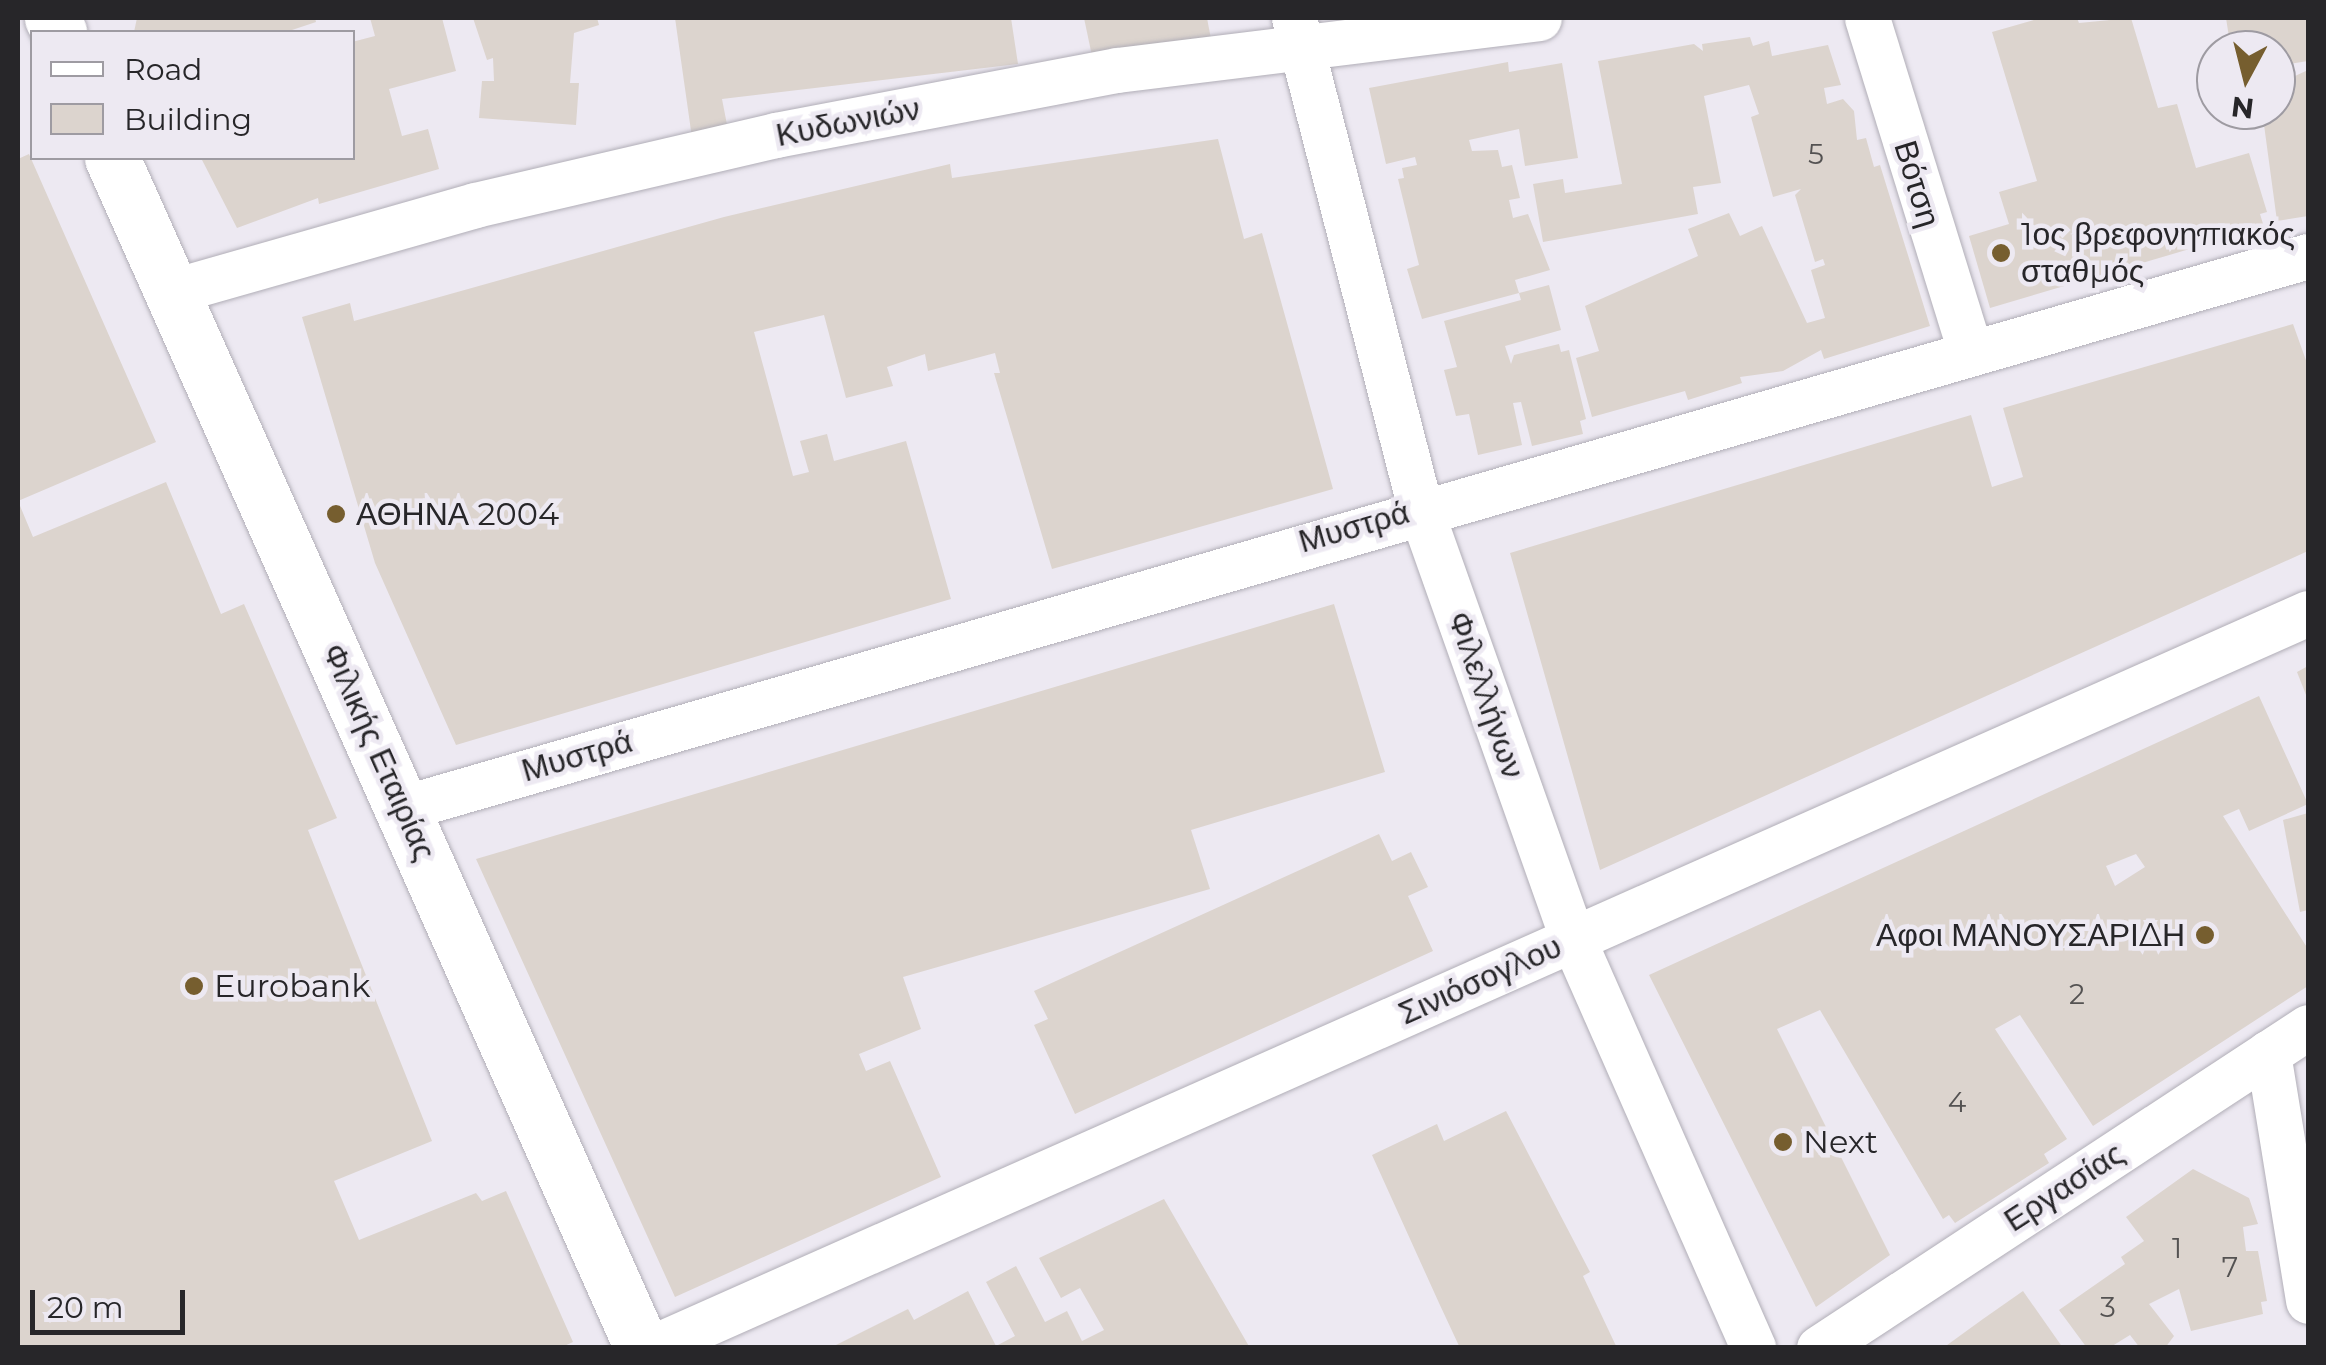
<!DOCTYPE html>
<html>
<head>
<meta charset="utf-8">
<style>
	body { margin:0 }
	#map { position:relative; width:2326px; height:1365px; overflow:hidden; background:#ede9f2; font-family:Montserrat,sans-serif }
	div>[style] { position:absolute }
	.building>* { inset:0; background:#dcd4ce }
	.roads { filter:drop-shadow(0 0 2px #b1aeb7) drop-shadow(0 0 2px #b1aeb7) }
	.minor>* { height:45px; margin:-22.5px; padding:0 22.5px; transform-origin:22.5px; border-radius:22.5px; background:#fff }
	.tertiary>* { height:55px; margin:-27.5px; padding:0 27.5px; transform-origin:27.5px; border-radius:27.5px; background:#fff }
	.dots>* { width:28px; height:28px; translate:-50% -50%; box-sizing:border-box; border:5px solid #ede9f2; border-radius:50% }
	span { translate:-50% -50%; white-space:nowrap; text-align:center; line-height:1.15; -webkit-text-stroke:9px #ede9f2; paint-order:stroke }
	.number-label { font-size:28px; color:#545252 }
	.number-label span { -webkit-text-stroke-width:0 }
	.street-label { font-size:32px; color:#272629 }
	.poi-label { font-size:32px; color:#272629 }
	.left { translate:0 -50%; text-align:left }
	.right { translate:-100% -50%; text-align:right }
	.frame { position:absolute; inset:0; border:20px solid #272629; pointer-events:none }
	.legend { position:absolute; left:30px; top:30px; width:325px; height:130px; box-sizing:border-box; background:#ede9f2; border:2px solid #9e9ba2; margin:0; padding:12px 18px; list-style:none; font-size:30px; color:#272629 }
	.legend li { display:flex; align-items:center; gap:20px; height:50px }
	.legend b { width:50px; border:2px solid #9e9ba2 }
	.north { position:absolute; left:2196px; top:30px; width:100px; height:100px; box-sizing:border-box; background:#ede9f2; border:2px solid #9e9ba2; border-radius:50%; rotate:187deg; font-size:28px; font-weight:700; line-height:40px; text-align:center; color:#272629 }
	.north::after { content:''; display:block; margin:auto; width:35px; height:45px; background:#765e2f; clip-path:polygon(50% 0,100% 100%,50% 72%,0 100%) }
	.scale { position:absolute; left:30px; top:1290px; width:155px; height:45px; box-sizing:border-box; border:5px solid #272629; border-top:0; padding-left:12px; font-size:30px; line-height:35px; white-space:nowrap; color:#272629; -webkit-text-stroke:8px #ede9f2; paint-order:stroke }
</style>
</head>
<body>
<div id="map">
	<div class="building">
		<i style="clip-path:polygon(137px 18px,315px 18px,316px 22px,286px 32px,134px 32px)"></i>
		<i style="clip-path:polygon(370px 18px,442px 18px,456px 71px,389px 89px,402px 136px,428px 129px,439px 169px,319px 204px,318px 198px,237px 228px,201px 158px,352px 158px,352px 42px,375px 36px)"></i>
		<i style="clip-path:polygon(473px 18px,597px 18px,599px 25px,574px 33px,570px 83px,579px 83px,576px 125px,479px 118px,482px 81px,494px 81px,493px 58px,487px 60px)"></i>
		<i style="clip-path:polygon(675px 18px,1011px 18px,1018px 64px,722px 99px,730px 140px,693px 145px)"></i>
		<i style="clip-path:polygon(1084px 18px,1207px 18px,1211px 39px,1092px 56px)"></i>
		<i style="clip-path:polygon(2041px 18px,2077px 18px,2079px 23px,2131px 18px,2158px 108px,2177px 104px,2196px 168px,2249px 153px,2267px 212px,2260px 214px,2264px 227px,1990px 308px,1969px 236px,2009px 224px,1999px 192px,2037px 181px,1992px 32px)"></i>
		<i style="clip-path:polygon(2226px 18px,2308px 18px,2308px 61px,2276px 66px,2276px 50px,2231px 50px)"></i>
		<i style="clip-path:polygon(1750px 37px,1753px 46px,1769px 41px,1772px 56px,1828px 45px,1841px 85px,1824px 88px,1827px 104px,1843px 99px,1854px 111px,1857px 140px,1866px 138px,1874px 167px,1880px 165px,1930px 326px,1824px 359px,1821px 350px,1783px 371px,1740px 377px,1742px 383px,1688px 400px,1685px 391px,1592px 417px,1576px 358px,1599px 351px,1585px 306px,1698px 256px,1688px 229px,1729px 213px,1740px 236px,1762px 226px,1807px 323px,1825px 318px,1811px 270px,1825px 265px,1823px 259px,1815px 262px,1795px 195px,1801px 189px,1773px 197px,1751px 117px,1759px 114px,1749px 85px,1704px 96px,1721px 183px,1693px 187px,1698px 214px,1543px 242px,1533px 184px,1563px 179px,1565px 193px,1622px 184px,1598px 61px,1694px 44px,1703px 51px,1702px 44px)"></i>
		<i style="clip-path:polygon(1508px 62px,1509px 72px,1562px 63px,1578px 158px,1525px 166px,1519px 129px,1469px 140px,1472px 151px,1498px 150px,1502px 167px,1512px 165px,1520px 198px,1509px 200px,1513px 218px,1528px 214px,1550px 270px,1515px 280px,1519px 293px,1549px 285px,1561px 330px,1505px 346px,1511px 364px,1514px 355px,1559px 344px,1561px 352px,1569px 350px,1586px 419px,1580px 421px,1583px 434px,1532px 446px,1521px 402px,1513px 403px,1522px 445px,1478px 455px,1469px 414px,1456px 416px,1444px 370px,1457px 367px,1444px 321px,1521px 300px,1519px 293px,1422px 319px,1407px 269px,1419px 265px,1398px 179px,1404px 178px,1402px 168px,1417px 165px,1415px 157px,1386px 164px,1369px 88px)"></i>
		<i style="clip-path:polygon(2294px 70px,2295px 76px,2308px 70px,2308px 216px,2277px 221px,2262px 110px,2276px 110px,2276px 72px)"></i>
		<i style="clip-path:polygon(1218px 139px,1244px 239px,1262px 233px,1333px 489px,1052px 569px,994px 373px,1000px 373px,995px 353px,928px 371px,925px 354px,887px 367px,893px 386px,846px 398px,824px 315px,754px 332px,793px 476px,809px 472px,800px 441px,827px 434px,834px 461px,906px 441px,951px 599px,456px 745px,375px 563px,302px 317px,350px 303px,354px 321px,724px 217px,950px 164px,952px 178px)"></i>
		<i style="clip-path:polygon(29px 154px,156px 442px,18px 501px,33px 537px,166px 482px,221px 614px,244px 604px,337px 818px,308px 830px,432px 1141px,334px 1181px,359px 1240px,476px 1193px,482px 1201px,506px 1191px,573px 1342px,560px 1348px,18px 1348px,18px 159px)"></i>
		<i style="clip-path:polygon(2293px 324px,2308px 366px,2308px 551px,1600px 870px,1510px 553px,1971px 415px,1992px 487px,2023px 477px,2003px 408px)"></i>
		<i style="clip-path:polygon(1334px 604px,1385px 772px,1191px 830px,1210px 889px,903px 977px,921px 1029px,859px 1054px,866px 1071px,890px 1061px,941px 1177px,675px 1297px,476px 859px)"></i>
		<i style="clip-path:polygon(2308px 666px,2308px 700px,2297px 672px)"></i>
		<i style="clip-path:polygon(evenodd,2259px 696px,2308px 804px,2249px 831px,2239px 809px,2223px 816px,2308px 949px,2308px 986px,2093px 1126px,2020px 1015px,1995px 1029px,2067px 1139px,2044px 1154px,2049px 1163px,1955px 1223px,1949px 1215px,1943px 1219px,1820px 1010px,1777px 1029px,1890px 1255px,1816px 1307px,1649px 975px,2259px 696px,2136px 854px,2145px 867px,2115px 886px,2106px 866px,2136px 854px)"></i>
		<i style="clip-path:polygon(2308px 813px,2308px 910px,2300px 912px,2283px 820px)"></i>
		<i style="clip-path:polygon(1379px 834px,1392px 861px,1411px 852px,1428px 887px,1408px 896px,1433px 951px,1075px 1114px,1034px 1025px,1048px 1019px,1034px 991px)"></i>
		<i style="clip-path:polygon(1506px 1111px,1590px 1272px,1583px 1276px,1617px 1348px,1460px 1348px,1439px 1303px,1372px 1155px,1437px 1124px,1444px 1141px)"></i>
		<i style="clip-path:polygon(2193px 1169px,2249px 1198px,2258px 1224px,2243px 1227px,2246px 1251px,2258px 1251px,2267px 1301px,2261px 1302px,2263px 1314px,2191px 1331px,2179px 1289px,2149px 1304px,2174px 1336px,2165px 1348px,2140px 1348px,2130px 1335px,2109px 1348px,2087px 1348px,2059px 1310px,2125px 1264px,2121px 1257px,2144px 1241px,2126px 1217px)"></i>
		<i style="clip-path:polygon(1164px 1199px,1250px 1348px,830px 1348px,908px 1309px,914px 1320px,968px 1291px,996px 1346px,1015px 1336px,986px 1282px,1016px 1266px,1045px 1322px,1067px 1311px,1082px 1341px,1104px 1330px,1080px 1288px,1061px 1298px,1039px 1258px)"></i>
		<i style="clip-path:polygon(2023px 1291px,2063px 1348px,1943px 1348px,1983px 1319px)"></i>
	</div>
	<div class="roads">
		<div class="minor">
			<i style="left:1294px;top:18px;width:506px;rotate:75.58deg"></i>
			<i style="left:1420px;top:508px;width:457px;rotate:70.5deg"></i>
			<i style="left:1573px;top:939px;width:447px;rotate:66.2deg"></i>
			<i style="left:1867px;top:18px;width:348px;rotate:72.8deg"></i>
			<i style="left:170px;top:292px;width:317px;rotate:-15.9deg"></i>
			<i style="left:475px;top:205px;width:309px;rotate:-13.1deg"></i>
			<i style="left:776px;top:135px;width:347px;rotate:-10.8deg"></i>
			<i style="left:1117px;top:70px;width:425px;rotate:-7deg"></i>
			<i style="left:403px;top:808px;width:1983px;rotate:-16.16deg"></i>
			<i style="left:2268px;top:1053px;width:251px;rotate:80.8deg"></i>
			<i style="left:651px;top:1348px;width:1813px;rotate:-23.92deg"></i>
			<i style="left:1819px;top:1348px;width:585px;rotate:-33.28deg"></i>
		</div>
		<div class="tertiary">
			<i style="left:52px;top:18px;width:16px;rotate:63deg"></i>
			<i style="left:112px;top:158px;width:1303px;rotate:65.99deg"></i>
		</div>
	</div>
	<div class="dots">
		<i style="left:2001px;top:253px;background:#765e2f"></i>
		<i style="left:336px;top:514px;background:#765e2f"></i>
		<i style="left:2205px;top:935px;background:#765e2f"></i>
		<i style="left:194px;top:986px;background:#765e2f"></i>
		<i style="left:1783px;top:1142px;background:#765e2f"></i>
	</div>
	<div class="number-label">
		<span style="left:1816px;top:154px">5</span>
		<span style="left:2077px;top:994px">2</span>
		<span style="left:1957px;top:1102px">4</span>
		<span style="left:2177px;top:1248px">1</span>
		<span style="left:2230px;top:1267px">7</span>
		<span style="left:2108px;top:1307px">3</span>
	</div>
	<div class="street-label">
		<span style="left:848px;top:122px;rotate:-11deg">Κυδωνιών</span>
		<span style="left:1917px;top:184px;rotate:73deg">Βότση</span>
		<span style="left:1354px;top:527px;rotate:-16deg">Μυστρά</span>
		<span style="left:1486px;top:695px;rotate:71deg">Φιλελλήνων</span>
		<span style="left:379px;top:752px;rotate:66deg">Φιλικής Εταιρίας</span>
		<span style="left:577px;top:756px;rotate:-16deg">Μυστρά</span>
		<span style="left:1480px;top:980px;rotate:-24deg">Σινιόσογλου</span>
		<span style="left:2064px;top:1187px;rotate:-33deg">Εργασίας</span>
	</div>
	<div class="poi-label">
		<span class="left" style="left:2021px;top:253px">1ος βρεφονηπιακός<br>σταθμός</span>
		<span class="left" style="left:356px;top:514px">ΑΘΗΝΑ 2004</span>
		<span class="right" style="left:2185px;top:935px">Αφοι ΜΑΝΟΥΣΑΡΙΔΗ</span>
		<span class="left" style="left:214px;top:986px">Eurobank</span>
		<span class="left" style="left:1803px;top:1142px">Next</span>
	</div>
	<div class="frame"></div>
	<ul class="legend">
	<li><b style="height:12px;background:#fff"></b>Road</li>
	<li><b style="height:28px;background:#dcd4ce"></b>Building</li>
	</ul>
	<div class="north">N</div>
	<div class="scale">20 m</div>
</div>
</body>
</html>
